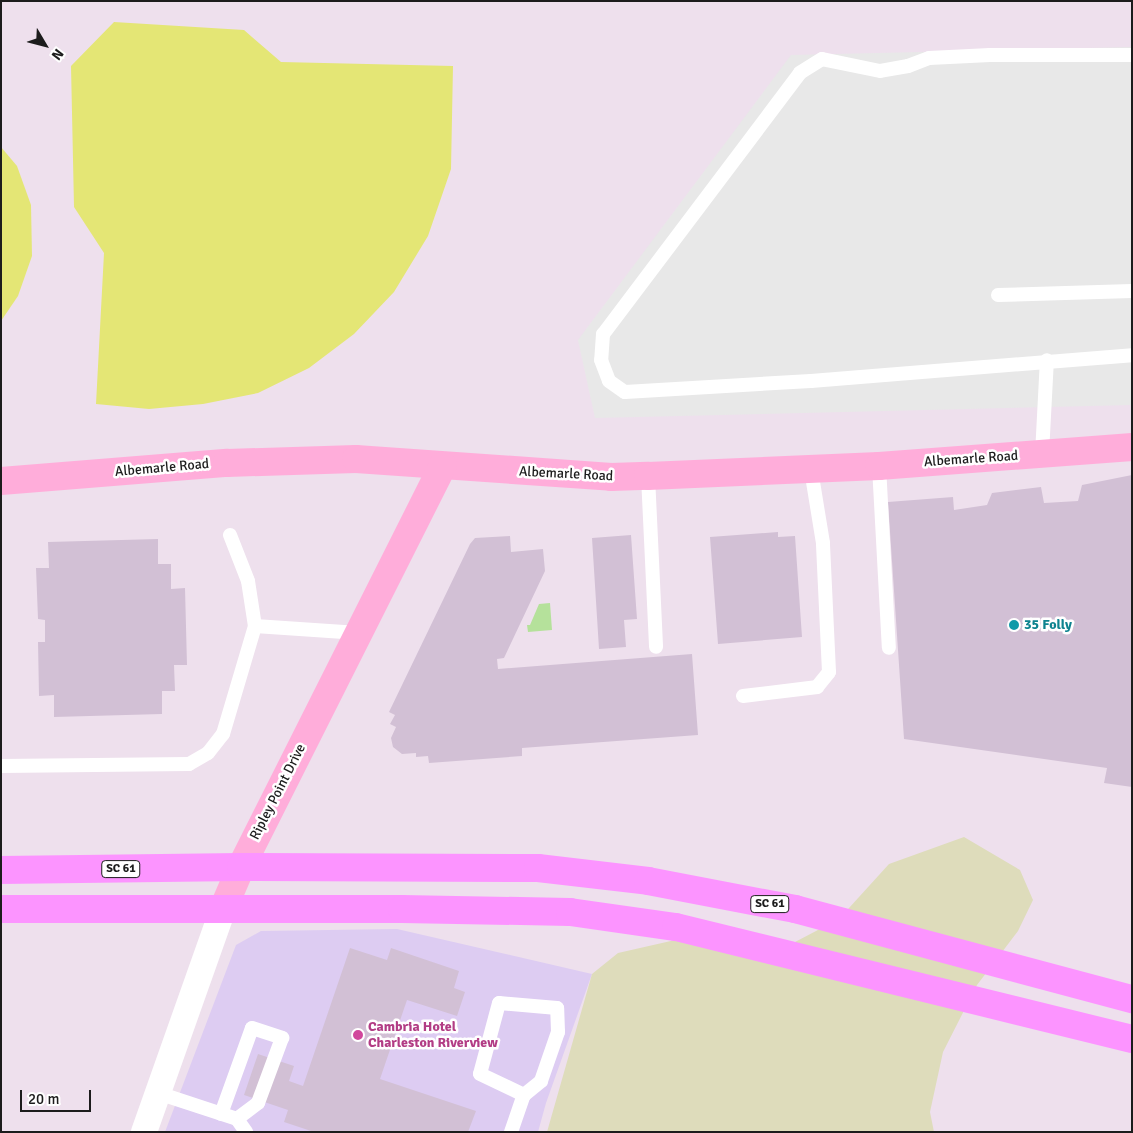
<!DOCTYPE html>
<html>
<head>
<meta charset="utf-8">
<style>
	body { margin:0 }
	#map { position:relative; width:1133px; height:1133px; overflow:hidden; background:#eee0ed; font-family:Signika,sans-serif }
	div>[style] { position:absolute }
	.commercial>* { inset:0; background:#ddccf2 }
	.wetland>* { inset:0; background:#dedcbb }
	.pitch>* { inset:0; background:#e4e675 }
	.parking>* { inset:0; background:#e8e8e8 }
	.water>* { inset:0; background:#b5e19b }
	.building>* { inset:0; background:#d2c0d5 }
	.lane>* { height:14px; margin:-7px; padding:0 7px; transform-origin:7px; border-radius:7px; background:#fff }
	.street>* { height:26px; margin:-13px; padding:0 13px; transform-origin:13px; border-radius:13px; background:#fff }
	.secondary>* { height:28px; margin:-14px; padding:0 14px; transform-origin:14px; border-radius:14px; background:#ffadda }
	.primary>* { height:28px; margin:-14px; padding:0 14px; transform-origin:14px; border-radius:14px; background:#fc94ff }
	.dots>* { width:14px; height:14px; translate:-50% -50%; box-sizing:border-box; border:2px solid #fff; border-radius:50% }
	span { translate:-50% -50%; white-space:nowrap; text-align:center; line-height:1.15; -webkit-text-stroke:5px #fff; paint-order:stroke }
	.shield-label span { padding:1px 4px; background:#fff; border:1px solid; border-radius:4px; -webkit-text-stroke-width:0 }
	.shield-label { font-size:12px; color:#1c1c1c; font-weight:700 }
	.street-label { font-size:14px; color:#1c1c1c }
	.culture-label { font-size:14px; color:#0d838f; font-weight:700 }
	.left { translate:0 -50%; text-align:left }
	.hotel-label { font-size:14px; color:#b23c85; font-weight:700 }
	.frame { position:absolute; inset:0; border:2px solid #1c1c1c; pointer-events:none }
	.north { position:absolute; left:20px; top:20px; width:50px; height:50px; -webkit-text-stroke:4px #fff; paint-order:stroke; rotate:127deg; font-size:14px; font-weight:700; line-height:20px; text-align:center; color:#1c1c1c }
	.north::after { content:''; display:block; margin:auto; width:18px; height:22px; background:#1c1c1c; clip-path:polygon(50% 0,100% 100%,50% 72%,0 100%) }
	.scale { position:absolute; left:20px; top:1090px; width:71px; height:22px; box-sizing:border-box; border:2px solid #1c1c1c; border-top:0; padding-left:6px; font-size:15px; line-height:18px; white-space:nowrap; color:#1c1c1c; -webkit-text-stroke:4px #fff; paint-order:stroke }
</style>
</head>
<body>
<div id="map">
	<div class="commercial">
		<i style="clip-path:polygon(397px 929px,592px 974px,546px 1103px,538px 1132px,165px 1132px,236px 945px,261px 931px)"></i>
	</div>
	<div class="wetland">
		<i style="clip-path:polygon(964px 837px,1020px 870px,1033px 900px,1018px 931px,977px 985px,943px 1052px,930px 1112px,934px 1132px,547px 1132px,592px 974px,618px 953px,684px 938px,795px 942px,839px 919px,889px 864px)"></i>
	</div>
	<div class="pitch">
		<i style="clip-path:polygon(114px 22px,244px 30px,281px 62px,453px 66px,451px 169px,428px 236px,394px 292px,354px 334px,309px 368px,258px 393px,203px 404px,149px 409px,96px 404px,104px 253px,74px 207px,71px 66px)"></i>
		<i style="clip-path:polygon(1px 147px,17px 166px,31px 205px,32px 256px,18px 296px,1px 321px)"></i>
	</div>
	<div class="parking">
		<i style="clip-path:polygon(1132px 47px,1132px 405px,595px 418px,578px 340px,791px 55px)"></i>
	</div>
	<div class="water">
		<i style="clip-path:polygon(550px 603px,552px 630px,528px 632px,527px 625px,530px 625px,539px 604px)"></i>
	</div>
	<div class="building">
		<i style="clip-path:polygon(1132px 475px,1132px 787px,1104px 783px,1107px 768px,904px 739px,888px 502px,953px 497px,954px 510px,987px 505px,992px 493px,1041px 487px,1044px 503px,1078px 501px,1082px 485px)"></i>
		<i style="clip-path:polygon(778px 532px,778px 537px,795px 536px,802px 637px,718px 644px,710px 537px)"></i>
		<i style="clip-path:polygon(631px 535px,637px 619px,624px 620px,626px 647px,599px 649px,592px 538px)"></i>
		<i style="clip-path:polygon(510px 536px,511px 552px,543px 549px,545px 571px,504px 658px,497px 659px,498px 669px,692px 654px,698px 735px,522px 748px,522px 756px,429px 763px,428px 756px,416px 757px,416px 753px,402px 754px,393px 747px,391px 738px,396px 727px,390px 724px,395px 715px,389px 712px,470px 544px,475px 538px)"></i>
		<i style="clip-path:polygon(158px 539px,158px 564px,171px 564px,171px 589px,185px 588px,187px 665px,174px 665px,175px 691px,162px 691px,162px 714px,54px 717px,54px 695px,39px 696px,38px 642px,45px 642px,45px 620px,38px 619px,36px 568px,49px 568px,48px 542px)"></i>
		<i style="clip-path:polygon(350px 948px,387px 960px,391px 948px,459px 971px,454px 988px,465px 992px,457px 1016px,407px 1000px,380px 1079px,476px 1111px,468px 1132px,314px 1132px,284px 1122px,288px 1110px,244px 1095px,258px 1054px,294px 1066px,289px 1081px,303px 1086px)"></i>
	</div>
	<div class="lane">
		<i style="left:1132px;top:55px;width:142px;rotate:180deg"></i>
		<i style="left:990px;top:55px;width:61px;rotate:177.2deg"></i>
		<i style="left:929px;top:58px;width:22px;rotate:159deg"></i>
		<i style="left:908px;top:66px;width:28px;rotate:170deg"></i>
		<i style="left:880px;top:71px;width:59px;rotate:-168.3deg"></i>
		<i style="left:822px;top:59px;width:26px;rotate:148deg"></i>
		<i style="left:800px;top:73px;width:327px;rotate:127deg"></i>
		<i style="left:603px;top:334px;width:26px;rotate:94deg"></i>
		<i style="left:601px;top:360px;width:22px;rotate:69deg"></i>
		<i style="left:609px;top:381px;width:19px;rotate:35deg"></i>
		<i style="left:625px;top:392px;width:186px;rotate:-3.4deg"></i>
		<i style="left:811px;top:381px;width:322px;rotate:-4.6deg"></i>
		<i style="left:998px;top:295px;width:134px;rotate:-1.7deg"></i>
		<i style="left:1042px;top:454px;width:94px;rotate:-87deg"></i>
		<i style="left:879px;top:466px;width:182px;rotate:86.9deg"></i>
		<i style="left:648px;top:476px;width:171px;rotate:87.3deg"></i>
		<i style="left:230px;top:535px;width:49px;rotate:68.6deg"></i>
		<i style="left:248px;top:581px;width:46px;rotate:81.2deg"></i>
		<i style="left:743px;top:696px;width:75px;rotate:-6.9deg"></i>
		<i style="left:817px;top:687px;width:19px;rotate:-51deg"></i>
		<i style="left:829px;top:672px;width:129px;rotate:-92.7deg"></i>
		<i style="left:823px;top:543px;width:74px;rotate:-99.3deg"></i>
		<i style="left:1px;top:766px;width:188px;rotate:-0.6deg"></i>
		<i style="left:189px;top:764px;width:22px;rotate:-30deg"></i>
		<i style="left:208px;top:753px;width:24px;rotate:-52deg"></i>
		<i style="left:223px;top:734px;width:113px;rotate:-73.5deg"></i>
		<i style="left:255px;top:626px;width:104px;rotate:3.9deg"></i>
		<i style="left:158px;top:1093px;width:83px;rotate:18.2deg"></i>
		<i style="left:237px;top:1119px;width:16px;rotate:55deg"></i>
		<i style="left:221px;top:1114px;width:91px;rotate:-70.2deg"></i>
		<i style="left:252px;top:1028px;width:32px;rotate:18deg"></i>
		<i style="left:282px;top:1038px;width:69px;rotate:110.3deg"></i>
		<i style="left:258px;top:1103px;width:26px;rotate:143deg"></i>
		<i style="left:511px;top:1132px;width:39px;rotate:-71deg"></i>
		<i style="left:524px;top:1095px;width:22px;rotate:-39deg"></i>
		<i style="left:541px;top:1081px;width:52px;rotate:-70.9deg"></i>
		<i style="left:558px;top:1032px;width:24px;rotate:-92deg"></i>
		<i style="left:557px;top:1008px;width:58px;rotate:-175.1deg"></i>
		<i style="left:499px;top:1003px;width:73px;rotate:105deg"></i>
		<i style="left:480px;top:1074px;width:49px;rotate:25.5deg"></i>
	</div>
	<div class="street">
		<i style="left:144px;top:1132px;width:237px;rotate:-70.5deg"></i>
	</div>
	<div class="secondary">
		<i style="left:1px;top:481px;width:227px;rotate:-4.6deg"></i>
		<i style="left:227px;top:463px;width:129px;rotate:-1.8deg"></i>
		<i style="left:356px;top:459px;width:256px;rotate:4deg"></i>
		<i style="left:611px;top:477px;width:37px;rotate:-2deg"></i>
		<i style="left:648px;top:476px;width:231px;rotate:-2.5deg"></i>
		<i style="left:879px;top:466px;width:254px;rotate:-4.3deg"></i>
		<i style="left:223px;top:909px;width:46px;rotate:-66.8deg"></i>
		<i style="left:241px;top:867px;width:449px;rotate:-63.3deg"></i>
	</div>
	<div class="primary">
		<i style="left:1px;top:870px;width:240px;rotate:-0.7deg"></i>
		<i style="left:241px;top:867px;width:297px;rotate:0.2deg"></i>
		<i style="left:538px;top:868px;width:111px;rotate:6.7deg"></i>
		<i style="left:648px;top:881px;width:150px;rotate:10.8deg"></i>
		<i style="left:795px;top:909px;width:349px;rotate:15deg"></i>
		<i style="left:1px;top:909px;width:401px"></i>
		<i style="left:402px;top:909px;width:168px;rotate:1deg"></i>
		<i style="left:570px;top:912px;width:107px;rotate:8.1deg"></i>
		<i style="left:676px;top:927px;width:470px;rotate:13.8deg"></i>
	</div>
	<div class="dots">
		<i style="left:1014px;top:625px;background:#0f9aa8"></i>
		<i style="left:358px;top:1035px;background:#d1479c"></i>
	</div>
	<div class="shield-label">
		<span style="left:121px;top:869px">SC 61</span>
		<span style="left:770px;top:904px">SC 61</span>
	</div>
	<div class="street-label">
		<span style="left:971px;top:459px;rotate:-4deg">Albemarle Road</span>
		<span style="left:162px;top:468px;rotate:-5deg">Albemarle Road</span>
		<span style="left:566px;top:474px;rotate:3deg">Albemarle Road</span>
		<span style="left:278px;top:792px;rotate:-63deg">Ripley Point Drive</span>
	</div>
	<div class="culture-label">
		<span class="left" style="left:1024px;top:625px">35 Folly</span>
	</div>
	<div class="hotel-label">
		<span class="left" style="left:368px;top:1035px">Cambria Hotel<br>Charleston Riverview</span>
	</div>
	<div class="frame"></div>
	<div class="north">N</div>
	<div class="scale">20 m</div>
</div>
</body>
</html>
